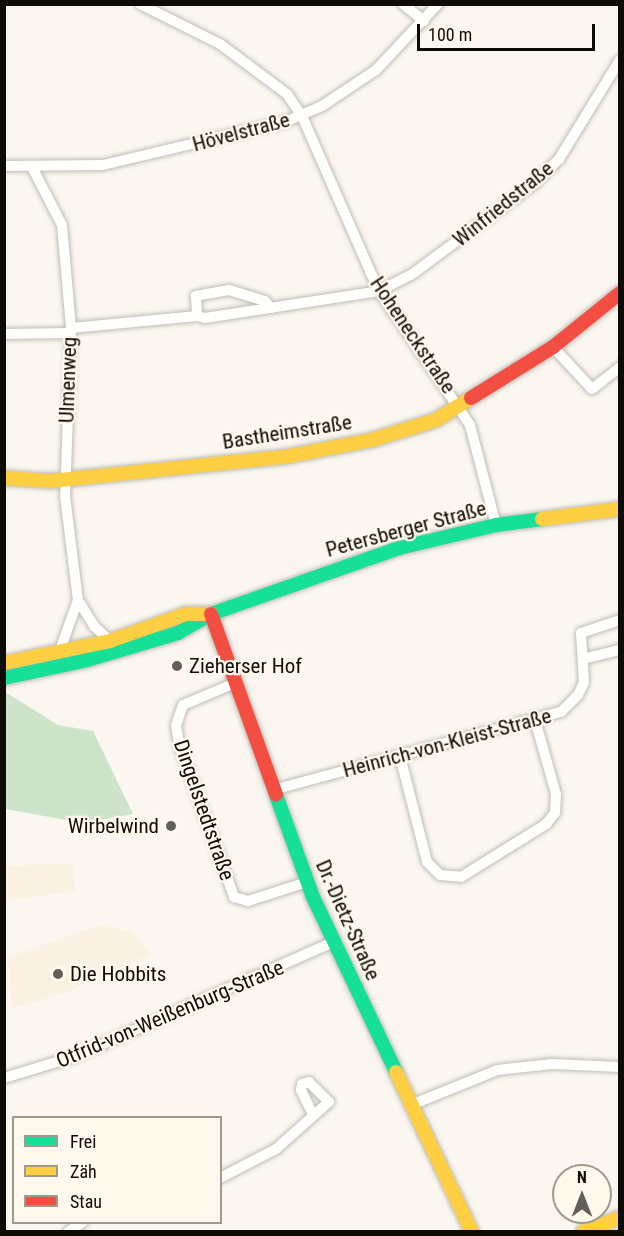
<!DOCTYPE html>
<html>
<head>
<meta charset="utf-8">
<style>
	body { margin:0 }
	#map { position:relative; width:624px; height:1236px; overflow:hidden; background:#fbf7f0; font-family:"Roboto Condensed",sans-serif }
	div>[style] { position:absolute }
	.built>* { inset:0; background:#f9f1e1 }
	.green>* { inset:0; background:#cde3ca }
	.roads { filter:drop-shadow(0 0 2px #bfbcb6) drop-shadow(0 0 2px #bfbcb6) }
	.street>* { height:10px; margin:-5px; padding:0 5px; transform-origin:5px; border-radius:5px; background:#fefefd }
	.fast>* { height:14px; margin:-7px; padding:0 7px; transform-origin:7px; border-radius:7px; background:#16e098 }
	.slow>* { height:14px; margin:-7px; padding:0 7px; transform-origin:7px; border-radius:7px; background:#ffcf43 }
	.jam>* { height:14px; margin:-7px; padding:0 7px; transform-origin:7px; border-radius:7px; background:#f24e42 }
	.dots>* { width:16px; height:16px; translate:-50% -50%; box-sizing:border-box; border:3px solid #fff8ec; border-radius:50% }
	span { translate:-50% -50%; white-space:nowrap; text-align:center; line-height:1.15; -webkit-text-stroke:4.5px #fff8ec; paint-order:stroke }
	.street-label { font-size:21px; color:#0f0c07 }
	.poi-label { font-size:21px; color:#0f0c07 }
	.left { translate:0 -50%; text-align:left }
	.right { translate:-100% -50%; text-align:right }
	.frame { position:absolute; inset:0; border:6px solid #0f0c07; pointer-events:none }
	.legend { position:absolute; left:12px; top:1116px; width:210px; height:108px; box-sizing:border-box; background:#fff8ec; border:2px solid #9f9a90; margin:0; padding:8px 10px; list-style:none; font-size:18px; color:#0f0c07 }
	.legend li { display:flex; align-items:center; gap:12px; height:30px }
	.legend b { width:30px; border:2px solid #9f9a90 }
	.north { position:absolute; left:552px; top:1164px; width:60px; height:60px; box-sizing:border-box; background:#fff8ec; border:2px solid #9f9a90; border-radius:50%; rotate:0deg; font-size:16px; font-weight:700; line-height:24px; text-align:center; color:#0f0c07 }
	.north::after { content:''; display:block; margin:auto; width:21px; height:27px; background:#625e59; clip-path:polygon(50% 0,100% 100%,50% 72%,0 100%) }
	.scale { position:absolute; left:417px; top:24px; width:178px; height:27px; box-sizing:border-box; border:3px solid #0f0c07; border-top:0; padding-left:8px; font-size:18px; line-height:21px; white-space:nowrap; color:#0f0c07; -webkit-text-stroke:4px #fff8ec; paint-order:stroke }
</style>
</head>
<body>
<div id="map">
	<div class="built">
		<i style="clip-path:polygon(73px 863px,76px 892px,5px 900px,5px 866px)"></i>
		<i style="clip-path:polygon(98px 925px,133px 932px,151px 954px,70px 991px,12px 1009px,8px 958px)"></i>
	</div>
	<div class="green">
		<i style="clip-path:polygon(5px 692px,58px 725px,93px 731px,133px 814px,83px 823px,5px 809px)"></i>
	</div>
	<div class="roads">
		<div class="street">
			<i style="left:140px;top:4px;width:89px;rotate:26.6deg"></i>
			<i style="left:220px;top:44px;width:84px;rotate:36.7deg"></i>
			<i style="left:287px;top:94px;width:27px;rotate:56deg"></i>
			<i style="left:302px;top:116px;width:191px;rotate:66.3deg"></i>
			<i style="left:379px;top:291px;width:162px;rotate:55.8deg"></i>
			<i style="left:470px;top:425px;width:103px;rotate:75.4deg"></i>
			<i style="left:403px;top:4px;width:27px;rotate:39deg"></i>
			<i style="left:4px;top:166px;width:99px;rotate:-0.6deg"></i>
			<i style="left:103px;top:165px;width:187px;rotate:-13.3deg"></i>
			<i style="left:285px;top:122px;width:40px;rotate:-23.4deg"></i>
			<i style="left:322px;top:106px;width:65px;rotate:-33.7deg"></i>
			<i style="left:376px;top:70px;width:91px;rotate:-46.8deg"></i>
			<i style="left:32px;top:167px;width:65px;rotate:62.7deg"></i>
			<i style="left:62px;top:225px;width:103px;rotate:85deg"></i>
			<i style="left:71px;top:328px;width:168px;rotate:92deg"></i>
			<i style="left:65px;top:496px;width:105px;rotate:82.9deg"></i>
			<i style="left:78px;top:600px;width:56px;rotate:109.7deg"></i>
			<i style="left:271px;top:308px;width:9px;rotate:-131deg"></i>
			<i style="left:265px;top:301px;width:38px;rotate:-163deg"></i>
			<i style="left:229px;top:290px;width:34px;rotate:170deg"></i>
			<i style="left:196px;top:296px;width:20px;rotate:87deg"></i>
			<i style="left:197px;top:316px;width:8px;rotate:14deg"></i>
			<i style="left:205px;top:318px;width:176px;rotate:-8.8deg"></i>
			<i style="left:379px;top:291px;width:36px;rotate:-27deg"></i>
			<i style="left:411px;top:275px;width:154px;rotate:-36.6deg"></i>
			<i style="left:535px;top:183px;width:34px;rotate:-45deg"></i>
			<i style="left:559px;top:159px;width:116px;rotate:-58.4deg"></i>
			<i style="left:71px;top:328px;width:127px;rotate:-5.4deg"></i>
			<i style="left:4px;top:334px;width:66px;rotate:-0.9deg"></i>
			<i style="left:553px;top:347px;width:57px;rotate:47.1deg"></i>
			<i style="left:592px;top:389px;width:36px;rotate:-38deg"></i>
			<i style="left:78px;top:600px;width:31px;rotate:58deg"></i>
			<i style="left:94px;top:626px;width:22px;rotate:43deg"></i>
			<i style="left:583px;top:659px;width:38px;rotate:-14deg"></i>
			<i style="left:235px;top:683px;width:56px;rotate:157.1deg"></i>
			<i style="left:183px;top:705px;width:21px;rotate:109deg"></i>
			<i style="left:176px;top:725px;width:19px;rotate:81deg"></i>
			<i style="left:179px;top:744px;width:163px;rotate:70.2deg"></i>
			<i style="left:234px;top:897px;width:15px;rotate:16deg"></i>
			<i style="left:248px;top:901px;width:62px;rotate:-17.9deg"></i>
			<i style="left:400px;top:756px;width:109px;rotate:75.7deg"></i>
			<i style="left:427px;top:862px;width:18px;rotate:45deg"></i>
			<i style="left:440px;top:875px;width:21px;rotate:5deg"></i>
			<i style="left:461px;top:877px;width:100px;rotate:-31.9deg"></i>
			<i style="left:546px;top:824px;width:14px;rotate:-51deg"></i>
			<i style="left:555px;top:813px;width:19px;rotate:-87deg"></i>
			<i style="left:556px;top:794px;width:77px;rotate:-105.8deg"></i>
			<i style="left:273px;top:790px;width:298px;rotate:-15.2deg"></i>
			<i style="left:561px;top:712px;width:24px;rotate:-45deg"></i>
			<i style="left:578px;top:695px;width:14px;rotate:-65deg"></i>
			<i style="left:584px;top:682px;width:49px;rotate:-93.5deg"></i>
			<i style="left:581px;top:633px;width:41px;rotate:-18.4deg"></i>
			<i style="left:4px;top:1078px;width:75px;rotate:-17deg"></i>
			<i style="left:76px;top:1056px;width:281px;rotate:-23.9deg"></i>
			<i style="left:411px;top:1105px;width:93px;rotate:-22.1deg"></i>
			<i style="left:497px;top:1070px;width:55px;rotate:-6.2deg"></i>
			<i style="left:552px;top:1064px;width:68px;rotate:2.5deg"></i>
			<i style="left:220px;top:1178px;width:63px;rotate:-27.4deg"></i>
			<i style="left:276px;top:1149px;width:71px;rotate:-41.6deg"></i>
			<i style="left:329px;top:1102px;width:28px;rotate:-135deg"></i>
			<i style="left:309px;top:1082px;width:7px;rotate:164deg"></i>
			<i style="left:302px;top:1084px;width:6px;rotate:99deg"></i>
			<i style="left:301px;top:1090px;width:28px;rotate:64deg"></i>
			<i style="left:68px;top:1232px;width:18px;rotate:-34deg"></i>
		</div>
		<div class="fast">
			<i style="left:4px;top:678px;width:85px;rotate:-12.2deg"></i>
			<i style="left:87px;top:660px;width:95px;rotate:-16.5deg"></i>
			<i style="left:178px;top:633px;width:38px;rotate:-30deg"></i>
			<i style="left:211px;top:614px;width:199px;rotate:-19.3deg"></i>
			<i style="left:399px;top:548px;width:100px;rotate:-13.3deg"></i>
			<i style="left:496px;top:525px;width:46px;rotate:-7.4deg"></i>
			<i style="left:276px;top:795px;width:109px;rotate:70.1deg"></i>
			<i style="left:313px;top:897px;width:194px;rotate:64.6deg"></i>
		</div>
		<div class="slow">
			<i style="left:4px;top:478px;width:46px;rotate:3.7deg"></i>
			<i style="left:50px;top:481px;width:235px;rotate:-5.9deg"></i>
			<i style="left:284px;top:457px;width:90px;rotate:-10.9deg"></i>
			<i style="left:372px;top:440px;width:67px;rotate:-17.4deg"></i>
			<i style="left:436px;top:420px;width:41px;rotate:-32.2deg"></i>
			<i style="left:542px;top:519px;width:79px;rotate:-7.3deg"></i>
			<i style="left:4px;top:663px;width:108px;rotate:-11.7deg"></i>
			<i style="left:110px;top:641px;width:81px;rotate:-19.6deg"></i>
			<i style="left:186px;top:614px;width:25px"></i>
			<i style="left:396px;top:1072px;width:177px;rotate:64.6deg"></i>
			<i style="left:583px;top:1232px;width:40px;rotate:-21deg"></i>
		</div>
		<div class="jam">
			<i style="left:471px;top:398px;width:97px;rotate:-31.9deg"></i>
			<i style="left:553px;top:347px;width:86px;rotate:-38.9deg"></i>
			<i style="left:211px;top:614px;width:192px;rotate:70.2deg"></i>
		</div>
	</div>
	<div class="dots">
		<i style="left:177px;top:666px;background:#625e59"></i>
		<i style="left:171px;top:826px;background:#625e59"></i>
		<i style="left:58px;top:974px;background:#625e59"></i>
	</div>
	<div class="street-label">
		<span style="left:241px;top:132px;rotate:-15deg">Hövelstraße</span>
		<span style="left:503px;top:204px;rotate:-39deg">Winfriedstraße</span>
		<span style="left:413px;top:335px;rotate:56deg">Hoheneckstraße</span>
		<span style="left:68px;top:380px;rotate:-88deg">Ulmenweg</span>
		<span style="left:287px;top:432px;rotate:-9deg">Bastheimstraße</span>
		<span style="left:406px;top:529px;rotate:-15deg">Petersberger Straße</span>
		<span style="left:447px;top:743px;rotate:-15deg">Heinrich-von-Kleist-Straße</span>
		<span style="left:204px;top:810px;rotate:71deg">Dingelstedtstraße</span>
		<span style="left:348px;top:920px;rotate:66deg">Dr.-Dietz-Straße</span>
		<span style="left:170px;top:1014px;rotate:-23deg">Otfrid-von-Weißenburg-Straße</span>
	</div>
	<div class="poi-label">
		<span class="left" style="left:189px;top:666px">Zieherser Hof</span>
		<span class="right" style="left:159px;top:826px">Wirbelwind</span>
		<span class="left" style="left:70px;top:974px">Die Hobbits</span>
	</div>
	<div class="frame"></div>
	<ul class="legend">
	<li><b style="height:8px;background:#16e098"></b>Frei</li>
	<li><b style="height:8px;background:#ffcf43"></b>Zäh</li>
	<li><b style="height:8px;background:#f24e42"></b>Stau</li>
	</ul>
	<div class="north">N</div>
	<div class="scale">100 m</div>
</div>
</body>
</html>
